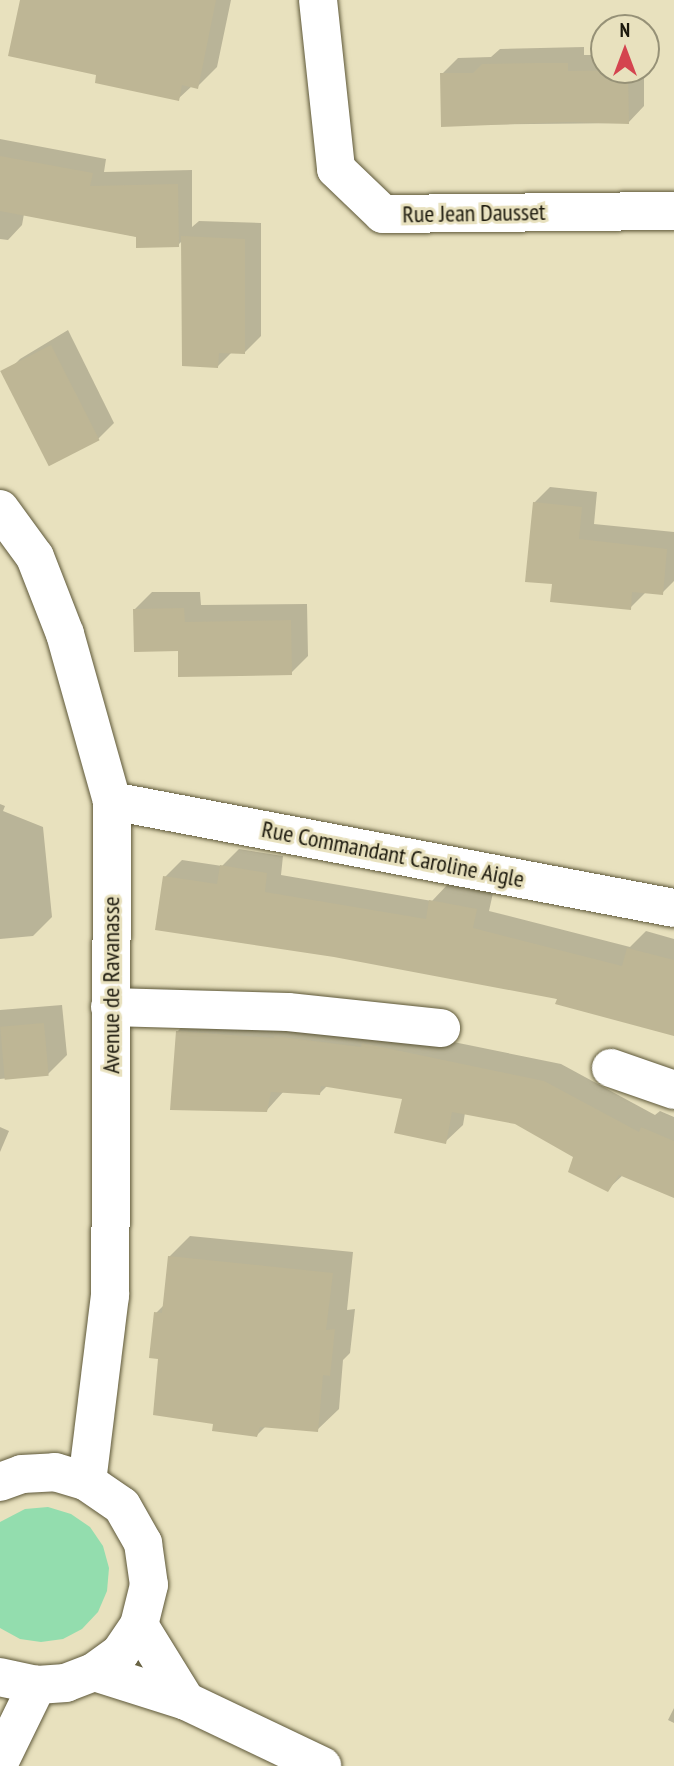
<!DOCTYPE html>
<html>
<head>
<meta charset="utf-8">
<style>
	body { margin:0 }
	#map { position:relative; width:674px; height:1766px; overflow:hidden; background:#e8e1be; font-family:"PT Sans Narrow",sans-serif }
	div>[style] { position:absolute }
	.green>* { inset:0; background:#93ddae }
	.shadow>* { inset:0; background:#0003 }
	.building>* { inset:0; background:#beb695; transform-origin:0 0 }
	.roads { filter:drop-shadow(0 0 2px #5e5839) drop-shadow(0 0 2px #5e5839) }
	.minor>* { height:38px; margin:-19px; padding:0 19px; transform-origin:19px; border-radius:19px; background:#fff }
	.tertiary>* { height:38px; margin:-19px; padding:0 19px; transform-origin:19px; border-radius:19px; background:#fff }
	span { translate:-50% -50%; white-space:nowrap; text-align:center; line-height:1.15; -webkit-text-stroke:6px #e8e1be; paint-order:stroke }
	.street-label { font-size:24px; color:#1b180c }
	.north { position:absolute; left:590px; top:14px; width:70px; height:70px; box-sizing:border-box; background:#e8e1be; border:2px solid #969177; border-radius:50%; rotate:0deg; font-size:19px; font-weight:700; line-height:28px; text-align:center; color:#1b180c }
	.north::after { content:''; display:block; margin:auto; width:24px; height:32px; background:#d4444f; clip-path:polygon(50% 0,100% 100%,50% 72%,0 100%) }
</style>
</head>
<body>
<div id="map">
	<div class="green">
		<i style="clip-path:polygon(48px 1507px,71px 1514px,90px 1527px,103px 1546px,109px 1568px,107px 1591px,98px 1612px,82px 1629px,63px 1639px,41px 1642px,20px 1639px,0 1628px,0 1522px,25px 1509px)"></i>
	</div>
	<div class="shadow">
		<i style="clip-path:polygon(24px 0,231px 0,217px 67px,197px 87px,192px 86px,178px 99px,98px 74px)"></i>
		<i style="clip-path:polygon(584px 47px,584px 55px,604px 55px,604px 70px,644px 70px,644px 106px,628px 123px,443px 125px,442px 74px,458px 58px,491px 57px,500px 49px)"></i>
		<i style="clip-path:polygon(0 139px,106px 159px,104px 172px,192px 170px,192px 227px,199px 221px,261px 223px,261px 336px,245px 352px,232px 352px,218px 366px,183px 240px,178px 245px,24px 214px,22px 225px,8px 240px,0 239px)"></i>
		<i style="clip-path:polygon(68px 330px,114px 423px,98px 439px,4px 375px,20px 359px)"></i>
		<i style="clip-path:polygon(550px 487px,597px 492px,594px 524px,674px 532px,674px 581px,662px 593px,646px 592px,630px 608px,554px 583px,534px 503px)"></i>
		<i style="clip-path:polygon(152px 592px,200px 592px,201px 605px,307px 604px,308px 656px,291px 673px,179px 649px,135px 609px)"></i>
		<i style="clip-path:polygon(0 804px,5px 806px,3px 811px,43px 827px,52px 917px,33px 936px,0 939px)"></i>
		<i style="clip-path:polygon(239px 849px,283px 856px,281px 875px,432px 901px,448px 884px,493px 893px,489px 911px,630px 947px,646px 931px,674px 939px,674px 1035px,165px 877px,182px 860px,222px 866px)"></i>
		<i style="clip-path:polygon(62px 1005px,67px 1055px,48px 1074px,0 1079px,0 1010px)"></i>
		<i style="clip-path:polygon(194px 1014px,380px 1027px,561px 1064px,655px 1115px,660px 1111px,674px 1117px,674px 1197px,623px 1175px,607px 1190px,576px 1156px,515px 1122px,465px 1113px,463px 1125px,445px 1142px,404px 1098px,328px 1085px,320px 1093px,284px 1091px,267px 1110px,177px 1032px)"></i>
		<i style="clip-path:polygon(0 1127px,9px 1131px,0 1152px)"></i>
		<i style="clip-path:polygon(190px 1236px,353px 1252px,347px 1310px,355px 1309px,350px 1353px,343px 1360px,339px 1409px,317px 1430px,266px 1426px,257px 1435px,215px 1423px,159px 1357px,156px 1313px,165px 1304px,169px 1257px)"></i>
		<i style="clip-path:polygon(674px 1708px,674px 1723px,668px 1720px)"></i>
	</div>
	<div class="building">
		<i style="clip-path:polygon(20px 0,216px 0,198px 89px,182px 85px,179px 101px,95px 83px,96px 75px,8px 56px)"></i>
		<i style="clip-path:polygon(537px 63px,568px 63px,568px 71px,628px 70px,629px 124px,568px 122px,441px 127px,440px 73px,473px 73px,482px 64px)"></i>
		<i style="clip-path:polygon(0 156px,93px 173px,90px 186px,178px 184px,179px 247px,136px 248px,136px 237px,0 211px)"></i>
		<i style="clip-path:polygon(181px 236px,245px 239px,245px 354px,219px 353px,218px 368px,182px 366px)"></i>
		<i style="left:51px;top:345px;width:107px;height:57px;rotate:63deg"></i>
		<i style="clip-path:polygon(533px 502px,582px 507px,579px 539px,667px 549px,663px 595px,632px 592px,631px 610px,550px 602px,552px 584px,525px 582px)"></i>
		<i style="clip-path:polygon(184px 608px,185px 622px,291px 620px,292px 675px,178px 677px,178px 651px,134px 652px,133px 609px)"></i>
		<i style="clip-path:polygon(220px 865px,267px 873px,265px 892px,426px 919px,429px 900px,477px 909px,473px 928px,622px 966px,627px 948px,674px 960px,674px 1036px,555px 1004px,557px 999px,334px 957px,155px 930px,163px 876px,217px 884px)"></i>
		<i style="left:44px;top:1023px;width:53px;height:44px;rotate:85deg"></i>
		<i style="clip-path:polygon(176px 1031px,274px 1038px,274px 1036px,361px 1047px,362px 1043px,544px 1081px,639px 1132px,641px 1127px,674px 1141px,674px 1198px,619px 1175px,608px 1192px,568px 1172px,573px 1157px,515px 1124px,452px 1112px,446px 1144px,394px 1133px,402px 1099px,321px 1086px,320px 1095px,271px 1092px,267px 1112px,170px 1110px)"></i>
		<i style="clip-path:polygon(168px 1256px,333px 1273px,326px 1330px,335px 1329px,330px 1376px,323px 1375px,318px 1432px,260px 1427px,257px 1437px,212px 1431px,213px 1424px,153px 1415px,158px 1359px,149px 1358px,154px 1312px,162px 1313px)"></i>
	</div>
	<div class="roads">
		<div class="minor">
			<i style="left:318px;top:0;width:170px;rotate:83.9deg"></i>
			<i style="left:336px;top:169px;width:65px;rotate:43.8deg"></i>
			<i style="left:383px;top:214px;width:291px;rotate:-0.6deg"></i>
			<i style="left:0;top:509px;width:59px;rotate:53.9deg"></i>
			<i style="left:35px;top:557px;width:83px;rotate:68.7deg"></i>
			<i style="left:65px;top:634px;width:173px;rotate:74.3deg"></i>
			<i style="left:112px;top:801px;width:494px;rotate:90.2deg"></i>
			<i style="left:110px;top:1295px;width:188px;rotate:97deg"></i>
			<i style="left:112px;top:801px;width:572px;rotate:10.78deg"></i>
			<i style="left:110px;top:1007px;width:178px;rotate:1.6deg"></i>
			<i style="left:288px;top:1012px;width:154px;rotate:6deg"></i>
			<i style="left:611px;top:1068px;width:67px;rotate:19.2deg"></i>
		</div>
		<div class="tertiary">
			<i style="left:0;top:1482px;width:23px;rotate:-20deg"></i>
			<i style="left:22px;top:1474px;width:33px;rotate:-3deg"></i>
			<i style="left:55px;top:1472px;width:34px;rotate:17deg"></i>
			<i style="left:87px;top:1482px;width:42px;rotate:34.4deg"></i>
			<i style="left:122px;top:1506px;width:43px;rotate:60.4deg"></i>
			<i style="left:143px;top:1543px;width:42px;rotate:81.9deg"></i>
			<i style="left:149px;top:1585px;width:41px;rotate:104deg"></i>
			<i style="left:139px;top:1625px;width:34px;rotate:124deg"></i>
			<i style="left:120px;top:1653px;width:32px;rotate:144deg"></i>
			<i style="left:94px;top:1672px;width:30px;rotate:159deg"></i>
			<i style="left:66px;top:1683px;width:29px;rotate:176deg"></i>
			<i style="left:37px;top:1685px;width:38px;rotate:-168deg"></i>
			<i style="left:139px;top:1625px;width:89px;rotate:58.3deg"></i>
			<i style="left:94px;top:1672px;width:96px;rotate:17.5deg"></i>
			<i style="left:186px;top:1701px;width:151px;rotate:25.5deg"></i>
			<i style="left:0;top:1761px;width:85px;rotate:-64deg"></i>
		</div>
	</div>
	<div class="street-label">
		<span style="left:474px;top:213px;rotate:-1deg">Rue Jean Dausset</span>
		<span style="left:393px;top:854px;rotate:11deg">Rue Commandant Caroline Aigle</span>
		<span style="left:111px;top:985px;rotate:-90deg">Avenue de Ravanasse</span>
	</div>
	<div class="north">N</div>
</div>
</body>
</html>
